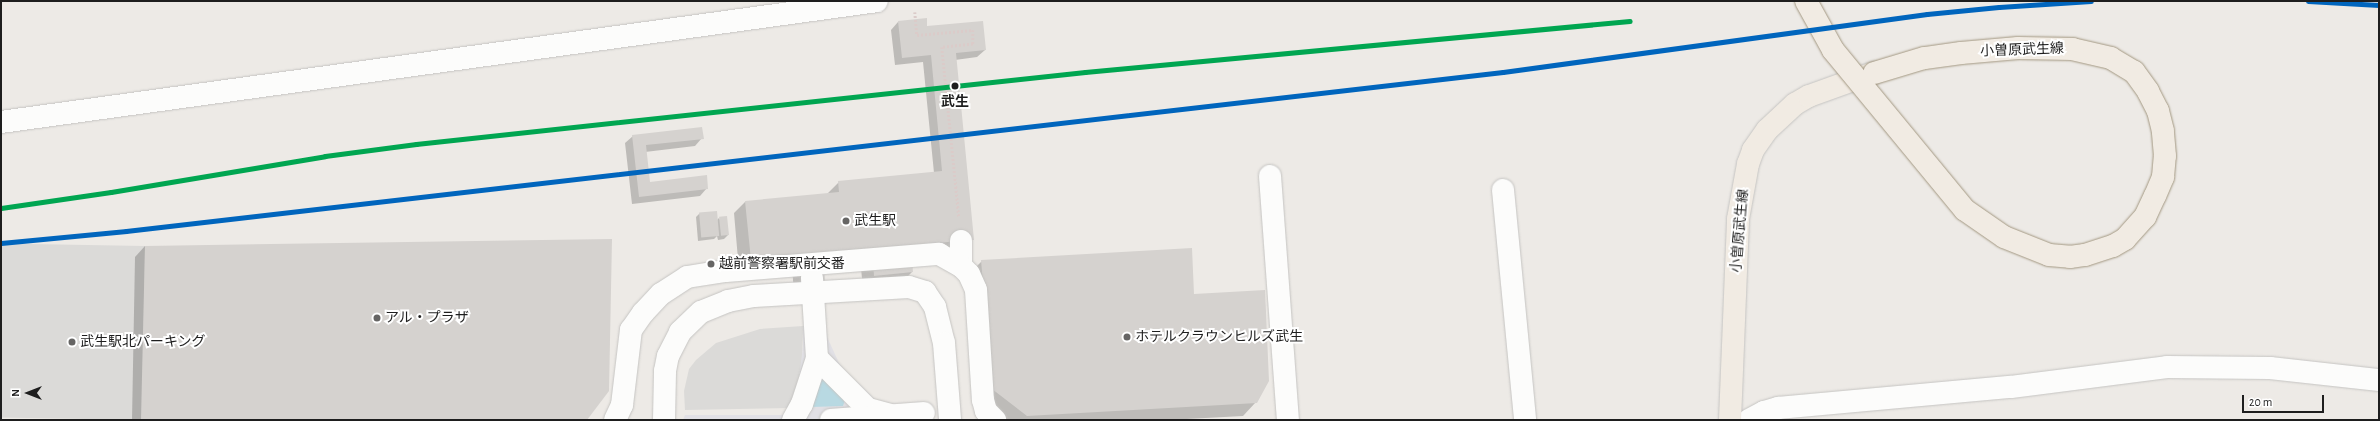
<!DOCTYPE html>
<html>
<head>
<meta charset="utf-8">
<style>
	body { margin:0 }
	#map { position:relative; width:2380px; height:421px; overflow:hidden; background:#edeae6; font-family:"Alegreya Sans","Noto Sans JP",sans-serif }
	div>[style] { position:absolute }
	.religious>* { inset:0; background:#dbdad8; transform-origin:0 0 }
	.plaza>* { inset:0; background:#e1e0e5 }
	.water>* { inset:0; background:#b8d9e2 }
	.shadow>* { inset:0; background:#0003 }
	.building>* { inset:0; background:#d5d2cf; transform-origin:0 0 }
	.path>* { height:2.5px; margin-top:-1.25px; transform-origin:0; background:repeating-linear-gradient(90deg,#dbcbc9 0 2px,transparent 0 4px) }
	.roads { filter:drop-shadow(0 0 1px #c5c4c2) drop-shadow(0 0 1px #c5c4c2) }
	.minor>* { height:22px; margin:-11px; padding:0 11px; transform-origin:11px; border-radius:11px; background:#fcfcfb }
	.major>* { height:22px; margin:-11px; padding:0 11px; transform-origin:11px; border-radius:11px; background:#f1ebe3 }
	.bridges { filter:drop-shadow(0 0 1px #a39882) drop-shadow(0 0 1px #a39882) }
	.major-bridge>* { height:22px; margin:-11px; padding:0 11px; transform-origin:11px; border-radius:11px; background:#f1ebe3 }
	.rail-1>* { height:5px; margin:-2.5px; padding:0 2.5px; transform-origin:2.5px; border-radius:2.5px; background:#0065bd }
	.rail-2>* { height:5px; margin:-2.5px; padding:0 2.5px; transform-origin:2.5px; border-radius:2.5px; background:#00a651 }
	.dots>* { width:11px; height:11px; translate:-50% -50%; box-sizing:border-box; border:2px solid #fff; border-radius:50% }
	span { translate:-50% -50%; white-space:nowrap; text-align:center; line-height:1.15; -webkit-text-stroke:4px #fff; paint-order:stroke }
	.street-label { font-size:14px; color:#1e1e1e }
	.stop-label { font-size:14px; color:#1e1e1e; font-weight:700 }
	.poi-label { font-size:14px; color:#1e1e1e }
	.left { translate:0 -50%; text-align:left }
	.frame { position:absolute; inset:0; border:2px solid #1e1e1e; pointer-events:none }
	.north { position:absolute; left:8px; top:373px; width:40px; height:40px; -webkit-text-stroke:3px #fff; paint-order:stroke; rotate:270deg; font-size:11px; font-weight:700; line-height:16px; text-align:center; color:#1e1e1e }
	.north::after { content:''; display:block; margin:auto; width:14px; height:18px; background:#1e1e1e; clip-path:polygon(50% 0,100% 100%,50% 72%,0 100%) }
	.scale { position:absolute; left:2242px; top:395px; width:82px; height:18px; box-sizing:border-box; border:2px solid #1e1e1e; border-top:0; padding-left:5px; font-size:12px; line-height:14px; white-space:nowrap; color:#1e1e1e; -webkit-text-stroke:3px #fff; paint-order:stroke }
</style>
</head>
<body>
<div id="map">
	<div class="religious">
		<i style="left:145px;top:246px;width:174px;height:145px;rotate:91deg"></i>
		<i style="clip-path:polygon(803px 326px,802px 362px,792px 408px,685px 410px,684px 391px,689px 369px,696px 360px,716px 343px,760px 329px)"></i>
	</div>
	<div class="plaza">
		<i style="clip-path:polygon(803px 326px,825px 326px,828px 339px,839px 363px,848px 374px,875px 400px,924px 420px,683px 420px,685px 415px,789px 415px,798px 385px,803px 347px)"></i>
	</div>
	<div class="water">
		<i style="clip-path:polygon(815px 371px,845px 400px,843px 406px,811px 407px)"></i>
	</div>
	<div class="shadow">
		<i style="clip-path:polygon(898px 22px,927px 27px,985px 50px,977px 57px,955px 60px,973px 239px,965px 247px,910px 256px,912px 272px,900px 284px,863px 287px,860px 260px,823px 264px,794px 294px,792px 266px,739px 271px,734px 213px,745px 202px,827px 194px,839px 182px,934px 173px,923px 62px,895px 65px,891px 30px)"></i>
		<i style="clip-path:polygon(633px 136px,702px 138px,695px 146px,645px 152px,649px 183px,707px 188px,700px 196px,632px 204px,625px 143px)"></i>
		<i style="clip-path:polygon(700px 213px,716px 221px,719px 218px,728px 235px,724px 239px,718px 240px,717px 236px,714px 239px,698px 241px,696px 217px)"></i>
		<i style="clip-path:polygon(145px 246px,586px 420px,132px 420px,135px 257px)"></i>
		<i style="clip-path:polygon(982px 261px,1256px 402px,1243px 416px,1168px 420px,1002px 420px,979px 402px,968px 275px)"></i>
	</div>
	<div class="building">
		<i style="clip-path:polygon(927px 18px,927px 26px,983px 21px,986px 50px,956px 53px,974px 240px,948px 242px,942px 176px,948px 242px,911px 246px,913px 272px,874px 276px,872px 249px,823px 254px,825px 281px,805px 283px,803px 255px,751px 260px,745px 201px,839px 192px,838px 181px,942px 171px,931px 55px,902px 58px,898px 21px)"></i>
		<i style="clip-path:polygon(702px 127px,704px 139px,646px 145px,650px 182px,707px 175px,708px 189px,639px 197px,632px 135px)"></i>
		<i style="left:717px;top:211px;width:25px;height:18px;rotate:85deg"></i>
		<i style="left:727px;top:216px;width:19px;height:8px;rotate:84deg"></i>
		<i style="clip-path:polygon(612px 239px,609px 391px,587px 420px,141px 420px,145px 246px)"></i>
		<i style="clip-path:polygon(1192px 248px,1194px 294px,1265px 290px,1269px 381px,1257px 403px,1027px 416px,992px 389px,981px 260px)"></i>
	</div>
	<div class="path">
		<i style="left:915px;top:12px;width:23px;rotate:85deg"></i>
		<i style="left:917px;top:35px;width:56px;rotate:-5.1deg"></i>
		<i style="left:973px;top:30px;width:14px;rotate:90deg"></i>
		<i style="left:973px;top:44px;width:31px;rotate:174deg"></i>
		<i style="left:942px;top:47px;width:171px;rotate:84.3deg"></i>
	</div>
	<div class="roads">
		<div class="minor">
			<i style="left:1px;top:122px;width:884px;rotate:-7.86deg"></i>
			<i style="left:1270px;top:176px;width:245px;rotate:85.8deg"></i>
			<i style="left:1503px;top:190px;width:231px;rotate:84.5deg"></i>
			<i style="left:961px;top:241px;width:25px;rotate:90deg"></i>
			<i style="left:817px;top:358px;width:72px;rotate:45deg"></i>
			<i style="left:868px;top:409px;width:23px;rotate:15deg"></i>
			<i style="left:615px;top:420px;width:17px;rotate:-65deg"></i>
			<i style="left:622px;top:405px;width:76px;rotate:-83.2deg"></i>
			<i style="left:631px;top:330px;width:21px;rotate:-55deg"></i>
			<i style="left:643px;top:313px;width:26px;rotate:-47deg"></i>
			<i style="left:661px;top:294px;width:31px;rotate:-33deg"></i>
			<i style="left:687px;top:277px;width:39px;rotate:-9deg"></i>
			<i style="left:726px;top:271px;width:214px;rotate:-4.6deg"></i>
			<i style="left:939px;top:254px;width:25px;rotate:29deg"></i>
			<i style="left:961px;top:266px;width:11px;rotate:45deg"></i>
			<i style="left:969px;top:274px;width:17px;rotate:66deg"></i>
			<i style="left:976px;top:290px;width:110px;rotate:86.4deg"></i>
			<i style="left:983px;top:400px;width:11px;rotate:75deg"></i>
			<i style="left:986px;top:411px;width:13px;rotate:45deg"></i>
			<i style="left:664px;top:420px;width:49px;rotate:-88.8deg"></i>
			<i style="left:665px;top:371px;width:15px;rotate:-79deg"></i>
			<i style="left:668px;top:356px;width:27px;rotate:-63deg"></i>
			<i style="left:680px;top:332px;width:29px;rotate:-44deg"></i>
			<i style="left:701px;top:312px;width:29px;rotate:-22deg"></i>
			<i style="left:728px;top:301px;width:26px;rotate:-11deg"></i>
			<i style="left:754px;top:296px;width:155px;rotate:-3.3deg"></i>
			<i style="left:909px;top:287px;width:17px;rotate:17deg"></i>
			<i style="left:925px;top:292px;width:18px;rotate:56deg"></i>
			<i style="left:935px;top:307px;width:37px;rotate:76deg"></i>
			<i style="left:944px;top:343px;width:77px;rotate:85.5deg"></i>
			<i style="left:793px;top:420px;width:18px;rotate:-61deg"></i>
			<i style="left:802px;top:404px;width:48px;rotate:-71.9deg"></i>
			<i style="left:817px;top:358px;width:80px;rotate:-93.6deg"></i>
			<i style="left:831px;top:420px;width:93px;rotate:-4.3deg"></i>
			<i style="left:1749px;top:420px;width:17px;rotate:-28deg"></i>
			<i style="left:1764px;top:412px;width:15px;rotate:-16deg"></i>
			<i style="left:1778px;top:408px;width:234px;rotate:-5.2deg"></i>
			<i style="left:2011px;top:387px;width:157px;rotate:-7.3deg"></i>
			<i style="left:2167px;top:367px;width:103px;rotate:0.6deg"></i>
			<i style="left:2270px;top:368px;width:110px;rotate:6.3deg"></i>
		</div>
		<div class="major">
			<i style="left:1730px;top:420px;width:201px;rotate:-87.7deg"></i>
			<i style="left:1738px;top:219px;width:56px;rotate:-79.7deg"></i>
			<i style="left:1748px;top:164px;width:15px;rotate:-70deg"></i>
			<i style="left:1753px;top:150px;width:24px;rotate:-55deg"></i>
			<i style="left:1767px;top:130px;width:38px;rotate:-43deg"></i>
			<i style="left:1795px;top:104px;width:16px;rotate:-30deg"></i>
			<i style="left:1809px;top:96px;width:68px;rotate:-19.8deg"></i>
		</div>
	</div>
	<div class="bridges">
		<div class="major-bridge">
			<i style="left:1806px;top:1px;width:56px;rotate:61.1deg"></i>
			<i style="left:1833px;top:50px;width:207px;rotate:50.5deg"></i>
			<i style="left:1965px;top:210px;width:47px;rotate:34.7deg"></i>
			<i style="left:2004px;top:237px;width:48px;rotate:21.8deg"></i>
			<i style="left:2049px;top:255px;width:21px;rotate:5deg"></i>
			<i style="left:2070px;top:257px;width:15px;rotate:-8deg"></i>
			<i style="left:2085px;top:255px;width:29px;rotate:-18deg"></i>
			<i style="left:2113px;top:246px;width:14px;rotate:-30deg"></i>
			<i style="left:2125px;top:239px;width:30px;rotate:-48deg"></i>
			<i style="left:2145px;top:217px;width:23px;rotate:-65deg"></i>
			<i style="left:2155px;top:196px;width:21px;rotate:-67deg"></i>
			<i style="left:2163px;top:177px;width:21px;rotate:-85deg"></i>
			<i style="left:2165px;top:156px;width:25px;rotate:-95deg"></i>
			<i style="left:2163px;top:131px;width:21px;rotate:-104deg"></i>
			<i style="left:2158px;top:111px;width:22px;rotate:-117deg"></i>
			<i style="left:2148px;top:91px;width:24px;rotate:-126deg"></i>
			<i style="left:2134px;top:72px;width:27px;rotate:-149deg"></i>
			<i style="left:2111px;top:58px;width:39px;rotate:-167deg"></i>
			<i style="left:2073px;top:49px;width:55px;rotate:-179deg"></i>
			<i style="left:2018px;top:48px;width:57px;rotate:175deg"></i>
			<i style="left:1961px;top:53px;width:37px;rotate:172deg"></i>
			<i style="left:1924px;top:58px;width:52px;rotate:163.3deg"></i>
		</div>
	</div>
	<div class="rail-1">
		<i style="left:2308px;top:1px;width:71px;rotate:3.2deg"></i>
		<i style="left:1px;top:243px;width:126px;rotate:-5.5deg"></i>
		<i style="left:126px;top:231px;width:1386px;rotate:-6.59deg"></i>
		<i style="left:1503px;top:72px;width:428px;rotate:-7.8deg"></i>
		<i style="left:1927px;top:14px;width:72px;rotate:-5.6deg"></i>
		<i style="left:1999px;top:7px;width:92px;rotate:-3.7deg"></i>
	</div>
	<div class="rail-2">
		<i style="left:1px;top:208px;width:111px;rotate:-8.3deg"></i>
		<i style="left:111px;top:192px;width:217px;rotate:-9.5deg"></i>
		<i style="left:325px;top:156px;width:92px;rotate:-7.5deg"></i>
		<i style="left:416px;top:144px;width:673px;rotate:-6.14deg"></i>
		<i style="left:1085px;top:72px;width:547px;rotate:-5.35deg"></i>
	</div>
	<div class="dots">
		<i style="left:955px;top:86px;background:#1e1e1e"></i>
		<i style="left:846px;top:221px;background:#666564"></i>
		<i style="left:711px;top:264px;background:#666564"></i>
		<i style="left:377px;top:318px;background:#666564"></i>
		<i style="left:1127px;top:337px;background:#666564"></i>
		<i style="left:72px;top:342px;background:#666564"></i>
	</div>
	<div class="street-label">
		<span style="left:2022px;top:50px;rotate:-2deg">小曽原武生線</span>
		<span style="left:1740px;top:231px;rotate:-85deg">小曽原武生線</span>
	</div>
	<div class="stop-label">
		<span style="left:955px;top:102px">武生</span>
	</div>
	<div class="poi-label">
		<span class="left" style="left:854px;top:221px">武生駅</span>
		<span class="left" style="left:719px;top:264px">越前警察署駅前交番</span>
		<span class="left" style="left:385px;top:318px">アル・プラザ</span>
		<span class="left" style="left:1135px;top:337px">ホテルクラウンヒルズ武生</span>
		<span class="left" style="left:80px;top:342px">武生駅北パーキング</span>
	</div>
	<div class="frame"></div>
	<div class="north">N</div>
	<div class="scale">20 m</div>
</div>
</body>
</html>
